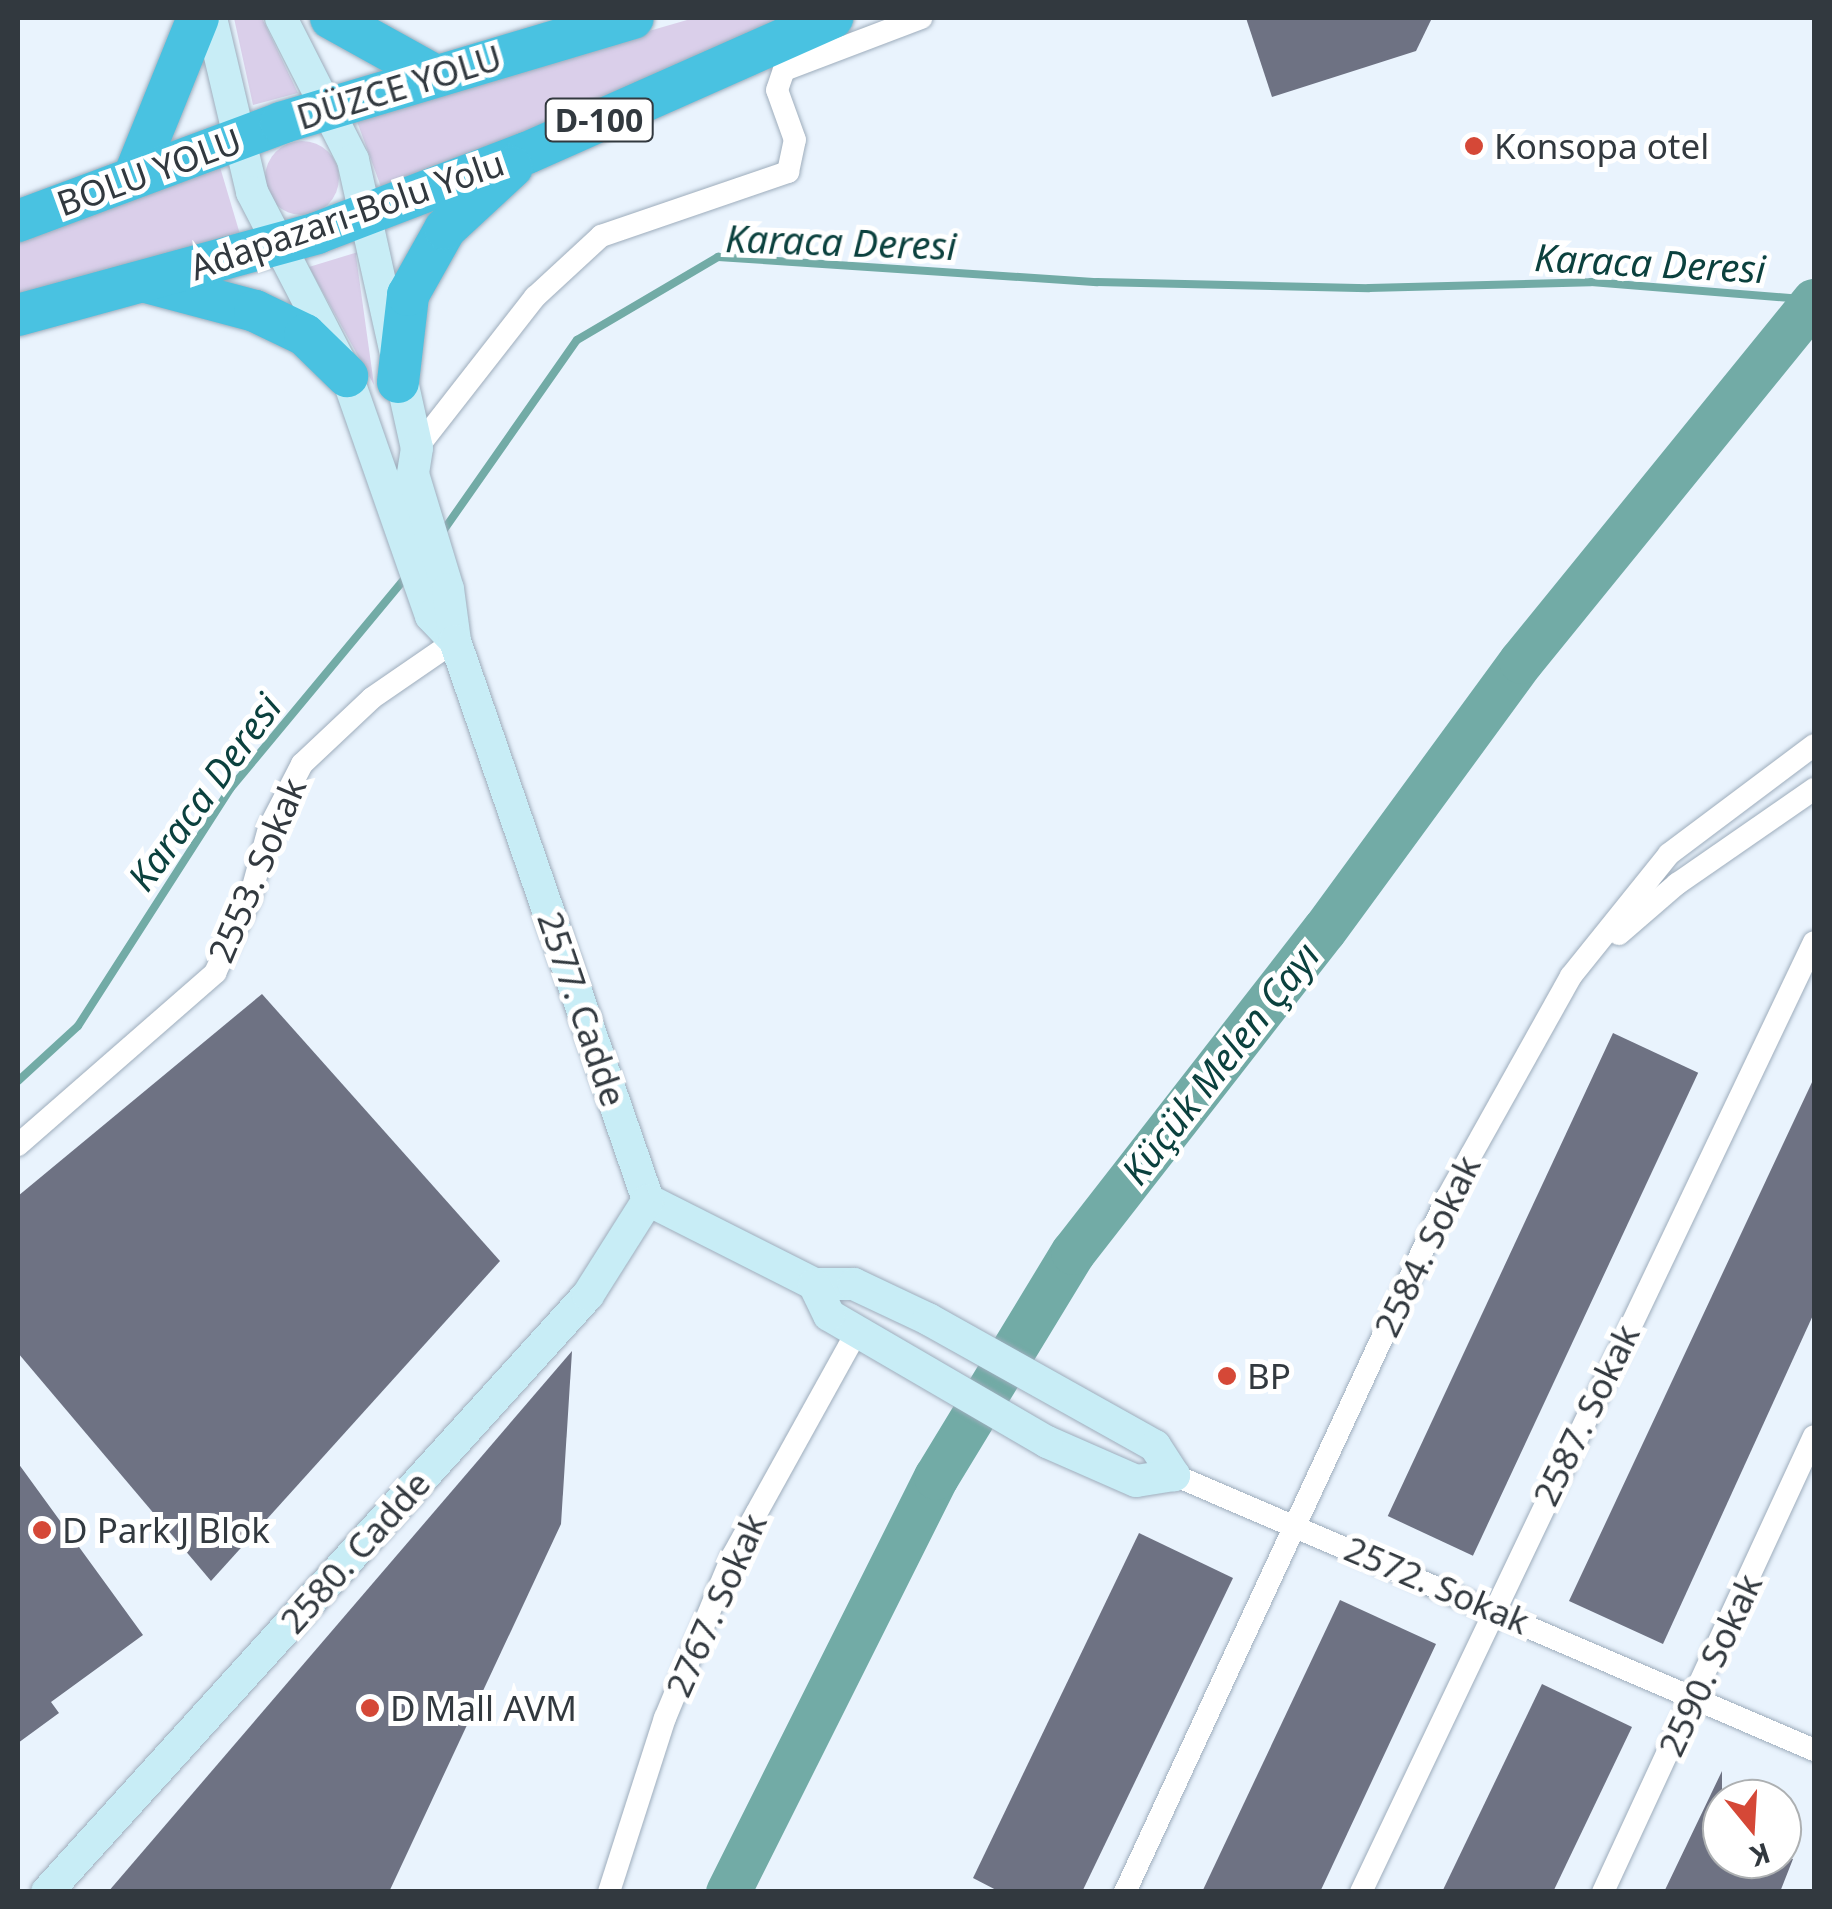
<!DOCTYPE html>
<html>
<head>
<meta charset="utf-8">
<style>
	body { margin:0 }
	#map { position:relative; width:1832px; height:1909px; overflow:hidden; background:#e9f3fd; font-family:"Noto Sans",sans-serif }
	div>[style] { position:absolute }
	.green>* { inset:0; background:#dacfea }
	.round { border-radius:50% }
	.stream>* { height:8px; margin:-4px; padding:0 4px; transform-origin:4px; border-radius:4px; background:#72aba6 }
	.river>* { height:45px; margin:-22.5px; padding:0 22.5px; transform-origin:22.5px; border-radius:22.5px; background:#72aba6 }
	.building>* { inset:0; background:#6e7283; transform-origin:0 0 }
	.roads { filter:drop-shadow(0 0 2px #9eadbc) drop-shadow(0 0 2px #9eadbc) }
	.street>* { height:22px; margin:-11px; padding:0 11px; transform-origin:11px; border-radius:11px; background:#fff }
	.secondary>* { height:32px; margin:-16px; padding:0 16px; transform-origin:16px; border-radius:16px; background:#c8edf6 }
	.highway>* { height:42px; margin:-21px; padding:0 21px; transform-origin:21px; border-radius:21px; background:#49c2e1 }
	.dots>* { width:28px; height:28px; translate:-50% -50%; box-sizing:border-box; border:5px solid #fff; border-radius:50% }
	span { translate:-50% -50%; white-space:nowrap; text-align:center; line-height:1.15; -webkit-text-stroke:10px #fff; paint-order:stroke }
	.shield-label span { padding:2px 8px; background:#fff; border:2px solid; border-radius:8px; -webkit-text-stroke-width:0 }
	.shield-label { font-size:32px; color:#32393f; font-weight:700 }
	.street-label { font-size:35px; color:#32393f }
	.poi-label { font-size:35px; color:#32393f }
	.left { translate:0 -50%; text-align:left }
	.water-label { font-size:38px; color:#0b413e; font-style:italic }
	.frame { position:absolute; inset:0; border:20px solid #32393f; pointer-events:none }
	.north { position:absolute; left:1702px; top:1779px; width:100px; height:100px; box-sizing:border-box; background:#fff; border:2px solid #adb0b2; border-radius:50%; rotate:162deg; font-size:28px; font-weight:700; line-height:40px; text-align:center; color:#32393f }
	.north::after { content:''; display:block; margin:auto; width:35px; height:45px; background:#d54837; clip-path:polygon(50% 0,100% 100%,50% 72%,0 100%) }
</style>
</head>
<body>
<div id="map">
	<div class="green">
		<i style="clip-path:polygon(234px 18px,262px 18px,298px 93px,253px 105px)"></i>
		<i style="clip-path:polygon(694px 18px,786px 18px,384px 195px,355px 116px)"></i>
		<i class="round" style="left:265px;top:141px;width:74px;height:74px"></i>
		<i style="clip-path:polygon(217px 157px,242px 241px,18px 294px,18px 243px)"></i>
		<i style="clip-path:polygon(358px 252px,356px 256px,374px 385px,309px 267px)"></i>
	</div>
	<div class="stream">
		<i style="left:441px;top:534px;width:237px;rotate:-55deg"></i>
		<i style="left:577px;top:340px;width:164px;rotate:-30.5deg"></i>
		<i style="left:718px;top:257px;width:380px;rotate:3.8deg"></i>
		<i style="left:1097px;top:282px;width:272px;rotate:1.3deg"></i>
		<i style="left:1369px;top:288px;width:222px;rotate:-1.5deg"></i>
		<i style="left:1591px;top:282px;width:224px;rotate:4.6deg"></i>
		<i style="left:18px;top:1081px;width:81px;rotate:-42.5deg"></i>
		<i style="left:78px;top:1026px;width:282px;rotate:-57.3deg"></i>
		<i style="left:230px;top:789px;width:277px;rotate:-50.3deg"></i>
	</div>
	<div class="river">
		<i style="left:728px;top:1892px;width:464px;rotate:-63.4deg"></i>
		<i style="left:936px;top:1477px;width:263px;rotate:-58.7deg"></i>
		<i style="left:1073px;top:1252px;width:408px;rotate:-52.1deg"></i>
		<i style="left:1324px;top:930px;width:333px;rotate:-53.8deg"></i>
		<i style="left:1521px;top:661px;width:464px;rotate:-50.9deg"></i>
	</div>
	<div class="building">
		<i style="clip-path:polygon(1246px 18px,1432px 18px,1416px 51px,1272px 97px)"></i>
		<i style="clip-path:polygon(262px 994px,500px 1261px,211px 1581px,18px 1353px,18px 1196px)"></i>
		<i style="left:1613px;top:1033px;width:94px;height:533px;rotate:25deg"></i>
		<i style="clip-path:polygon(1814px 1078px,1814px 1313px,1663px 1644px,1569px 1601px)"></i>
		<i style="clip-path:polygon(572px 1351px,561px 1524px,389px 1892px,108px 1892px)"></i>
		<i style="clip-path:polygon(18px 1463px,143px 1635px,51px 1702px,59px 1713px,18px 1743px)"></i>
		<i style="clip-path:polygon(1139px 1533px,1233px 1578px,1082px 1892px,1000px 1892px,973px 1878px)"></i>
		<i style="clip-path:polygon(1340px 1600px,1436px 1644px,1320px 1892px,1202px 1892px)"></i>
		<i style="clip-path:polygon(1542px 1684px,1632px 1727px,1553px 1892px,1442px 1892px)"></i>
		<i style="clip-path:polygon(1722px 1771px,1722px 1859px,1793px 1859px,1780px 1892px,1664px 1892px)"></i>
	</div>
	<div class="roads">
		<div class="street">
			<i style="left:417px;top:448px;width:192px;rotate:-52deg"></i>
			<i style="left:535px;top:297px;width:90px;rotate:-42.7deg"></i>
			<i style="left:601px;top:236px;width:198px;rotate:-18.9deg"></i>
			<i style="left:788px;top:172px;width:33px;rotate:-78deg"></i>
			<i style="left:795px;top:140px;width:53px;rotate:-109.8deg"></i>
			<i style="left:777px;top:90px;width:21px;rotate:-71deg"></i>
			<i style="left:784px;top:70px;width:147px;rotate:-20.8deg"></i>
			<i style="left:1619px;top:934px;width:77px;rotate:-40.8deg"></i>
			<i style="left:1677px;top:884px;width:167px;rotate:-34.7deg"></i>
			<i style="left:18px;top:1145px;width:262px;rotate:-41.1deg"></i>
			<i style="left:215px;top:973px;width:83px;rotate:-65deg"></i>
			<i style="left:250px;top:898px;width:73px;rotate:-74.8deg"></i>
			<i style="left:269px;top:828px;width:72px;rotate:-62.7deg"></i>
			<i style="left:302px;top:764px;width:96px;rotate:-43.3deg"></i>
			<i style="left:372px;top:698px;width:101px;rotate:-34.5deg"></i>
			<i style="left:1174px;top:1475px;width:697px;rotate:23.25deg"></i>
			<i style="left:609px;top:1892px;width:183px;rotate:-72.2deg"></i>
			<i style="left:665px;top:1718px;width:174px;rotate:-67.4deg"></i>
			<i style="left:732px;top:1557px;width:256px;rotate:-61deg"></i>
			<i style="left:1125px;top:1892px;width:765px;rotate:-65.11deg"></i>
			<i style="left:1447px;top:1198px;width:254px;rotate:-60.8deg"></i>
			<i style="left:1571px;top:976px;width:156px;rotate:-51.2deg"></i>
			<i style="left:1669px;top:854px;width:181px;rotate:-36.9deg"></i>
			<i style="left:1361px;top:1892px;width:1052px;rotate:-64.51deg"></i>
			<i style="left:1603px;top:1892px;width:502px;rotate:-65.17deg"></i>
		</div>
		<div class="secondary">
			<i style="left:211px;top:18px;width:179px;rotate:76.7deg"></i>
			<i style="left:252px;top:192px;width:207px;rotate:62.7deg"></i>
			<i style="left:347px;top:376px;width:254px;rotate:70.7deg"></i>
			<i style="left:431px;top:616px;width:29px;rotate:46deg"></i>
			<i style="left:281px;top:18px;width:159px;rotate:63.1deg"></i>
			<i style="left:353px;top:160px;width:295px;rotate:77.5deg"></i>
			<i style="left:417px;top:448px;width:26px;rotate:99deg"></i>
			<i style="left:413px;top:474px;width:120px;rotate:73.1deg"></i>
			<i style="left:448px;top:589px;width:52px;rotate:82.3deg"></i>
			<i style="left:455px;top:641px;width:591px;rotate:70.95deg"></i>
			<i style="left:648px;top:1200px;width:186px;rotate:26.8deg"></i>
			<i style="left:814px;top:1284px;width:40px"></i>
			<i style="left:854px;top:1284px;width:82px;rotate:25.3deg"></i>
			<i style="left:928px;top:1319px;width:260px;rotate:29.2deg"></i>
			<i style="left:1155px;top:1446px;width:35px;rotate:57deg"></i>
			<i style="left:1174px;top:1475px;width:38px;rotate:171deg"></i>
			<i style="left:1136px;top:1481px;width:97px;rotate:-156.3deg"></i>
			<i style="left:1047px;top:1442px;width:252px;rotate:-149.8deg"></i>
			<i style="left:829px;top:1315px;width:34px;rotate:-116deg"></i>
			<i style="left:47px;top:1892px;width:806px;rotate:-47.82deg"></i>
			<i style="left:588px;top:1295px;width:112px;rotate:-57.7deg"></i>
		</div>
		<div class="highway">
			<i style="left:331px;top:18px;width:118px;rotate:29deg"></i>
			<i style="left:135px;top:174px;width:168px;rotate:-68deg"></i>
			<i style="left:18px;top:221px;width:281px;rotate:-20.4deg"></i>
			<i style="left:281px;top:123px;width:367px;rotate:-16.6deg"></i>
			<i style="left:146px;top:282px;width:113px;rotate:14.9deg"></i>
			<i style="left:255px;top:311px;width:55px;rotate:25.6deg"></i>
			<i style="left:305px;top:335px;width:59px;rotate:44.3deg"></i>
			<i style="left:18px;top:315px;width:310px;rotate:-15.3deg"></i>
			<i style="left:317px;top:233px;width:225px;rotate:-20.9deg"></i>
			<i style="left:527px;top:153px;width:334px;rotate:-23.9deg"></i>
			<i style="left:398px;top:382px;width:88px;rotate:-83.4deg"></i>
			<i style="left:408px;top:295px;width:76px;rotate:-60.7deg"></i>
			<i style="left:445px;top:229px;width:91px;rotate:-42.8deg"></i>
		</div>
	</div>
	<div class="dots">
		<i style="left:1474px;top:146px;background:#d54837"></i>
		<i style="left:1227px;top:1376px;background:#d54837"></i>
		<i style="left:42px;top:1530px;background:#d54837"></i>
		<i style="left:370px;top:1708px;background:#d54837"></i>
	</div>
	<div class="shield-label">
		<span style="left:599px;top:120px">D-100</span>
	</div>
	<div class="street-label">
		<span style="left:399px;top:87px;rotate:-17deg">DÜZCE YOLU</span>
		<span style="left:149px;top:172px;rotate:-20deg">BOLU YOLU</span>
		<span style="left:347px;top:215px;rotate:-19deg">Adapazarı-Bolu Yolu</span>
		<span style="left:257px;top:870px;rotate:-67deg">2553. Sokak</span>
		<span style="left:582px;top:1009px;rotate:71deg">2577. Cadde</span>
		<span style="left:1427px;top:1246px;rotate:-64deg">2584. Sokak</span>
		<span style="left:1586px;top:1415px;rotate:-64deg">2587. Sokak</span>
		<span style="left:355px;top:1552px;rotate:-48deg">2580. Cadde</span>
		<span style="left:1437px;top:1585px;rotate:23deg">2572. Sokak</span>
		<span style="left:716px;top:1605px;rotate:-66deg">2767. Sokak</span>
		<span style="left:1710px;top:1665px;rotate:-65deg">2590. Sokak</span>
	</div>
	<div class="poi-label">
		<span class="left" style="left:1494px;top:146px">Konsopa otel</span>
		<span class="left" style="left:1247px;top:1376px">BP</span>
		<span class="left" style="left:62px;top:1530px">D Park J Blok</span>
		<span class="left" style="left:390px;top:1708px">D Mall AVM</span>
	</div>
	<div class="water-label">
		<span style="left:841px;top:242px;rotate:2deg">Karaca Deresi</span>
		<span style="left:1650px;top:263px;rotate:3deg">Karaca Deresi</span>
		<span style="left:204px;top:792px;rotate:-54deg">Karaca Deresi</span>
		<span style="left:1220px;top:1063px;rotate:-52deg">Küçük Melen Çayı</span>
	</div>
	<div class="frame"></div>
	<div class="north">K</div>
</div>
</body>
</html>
